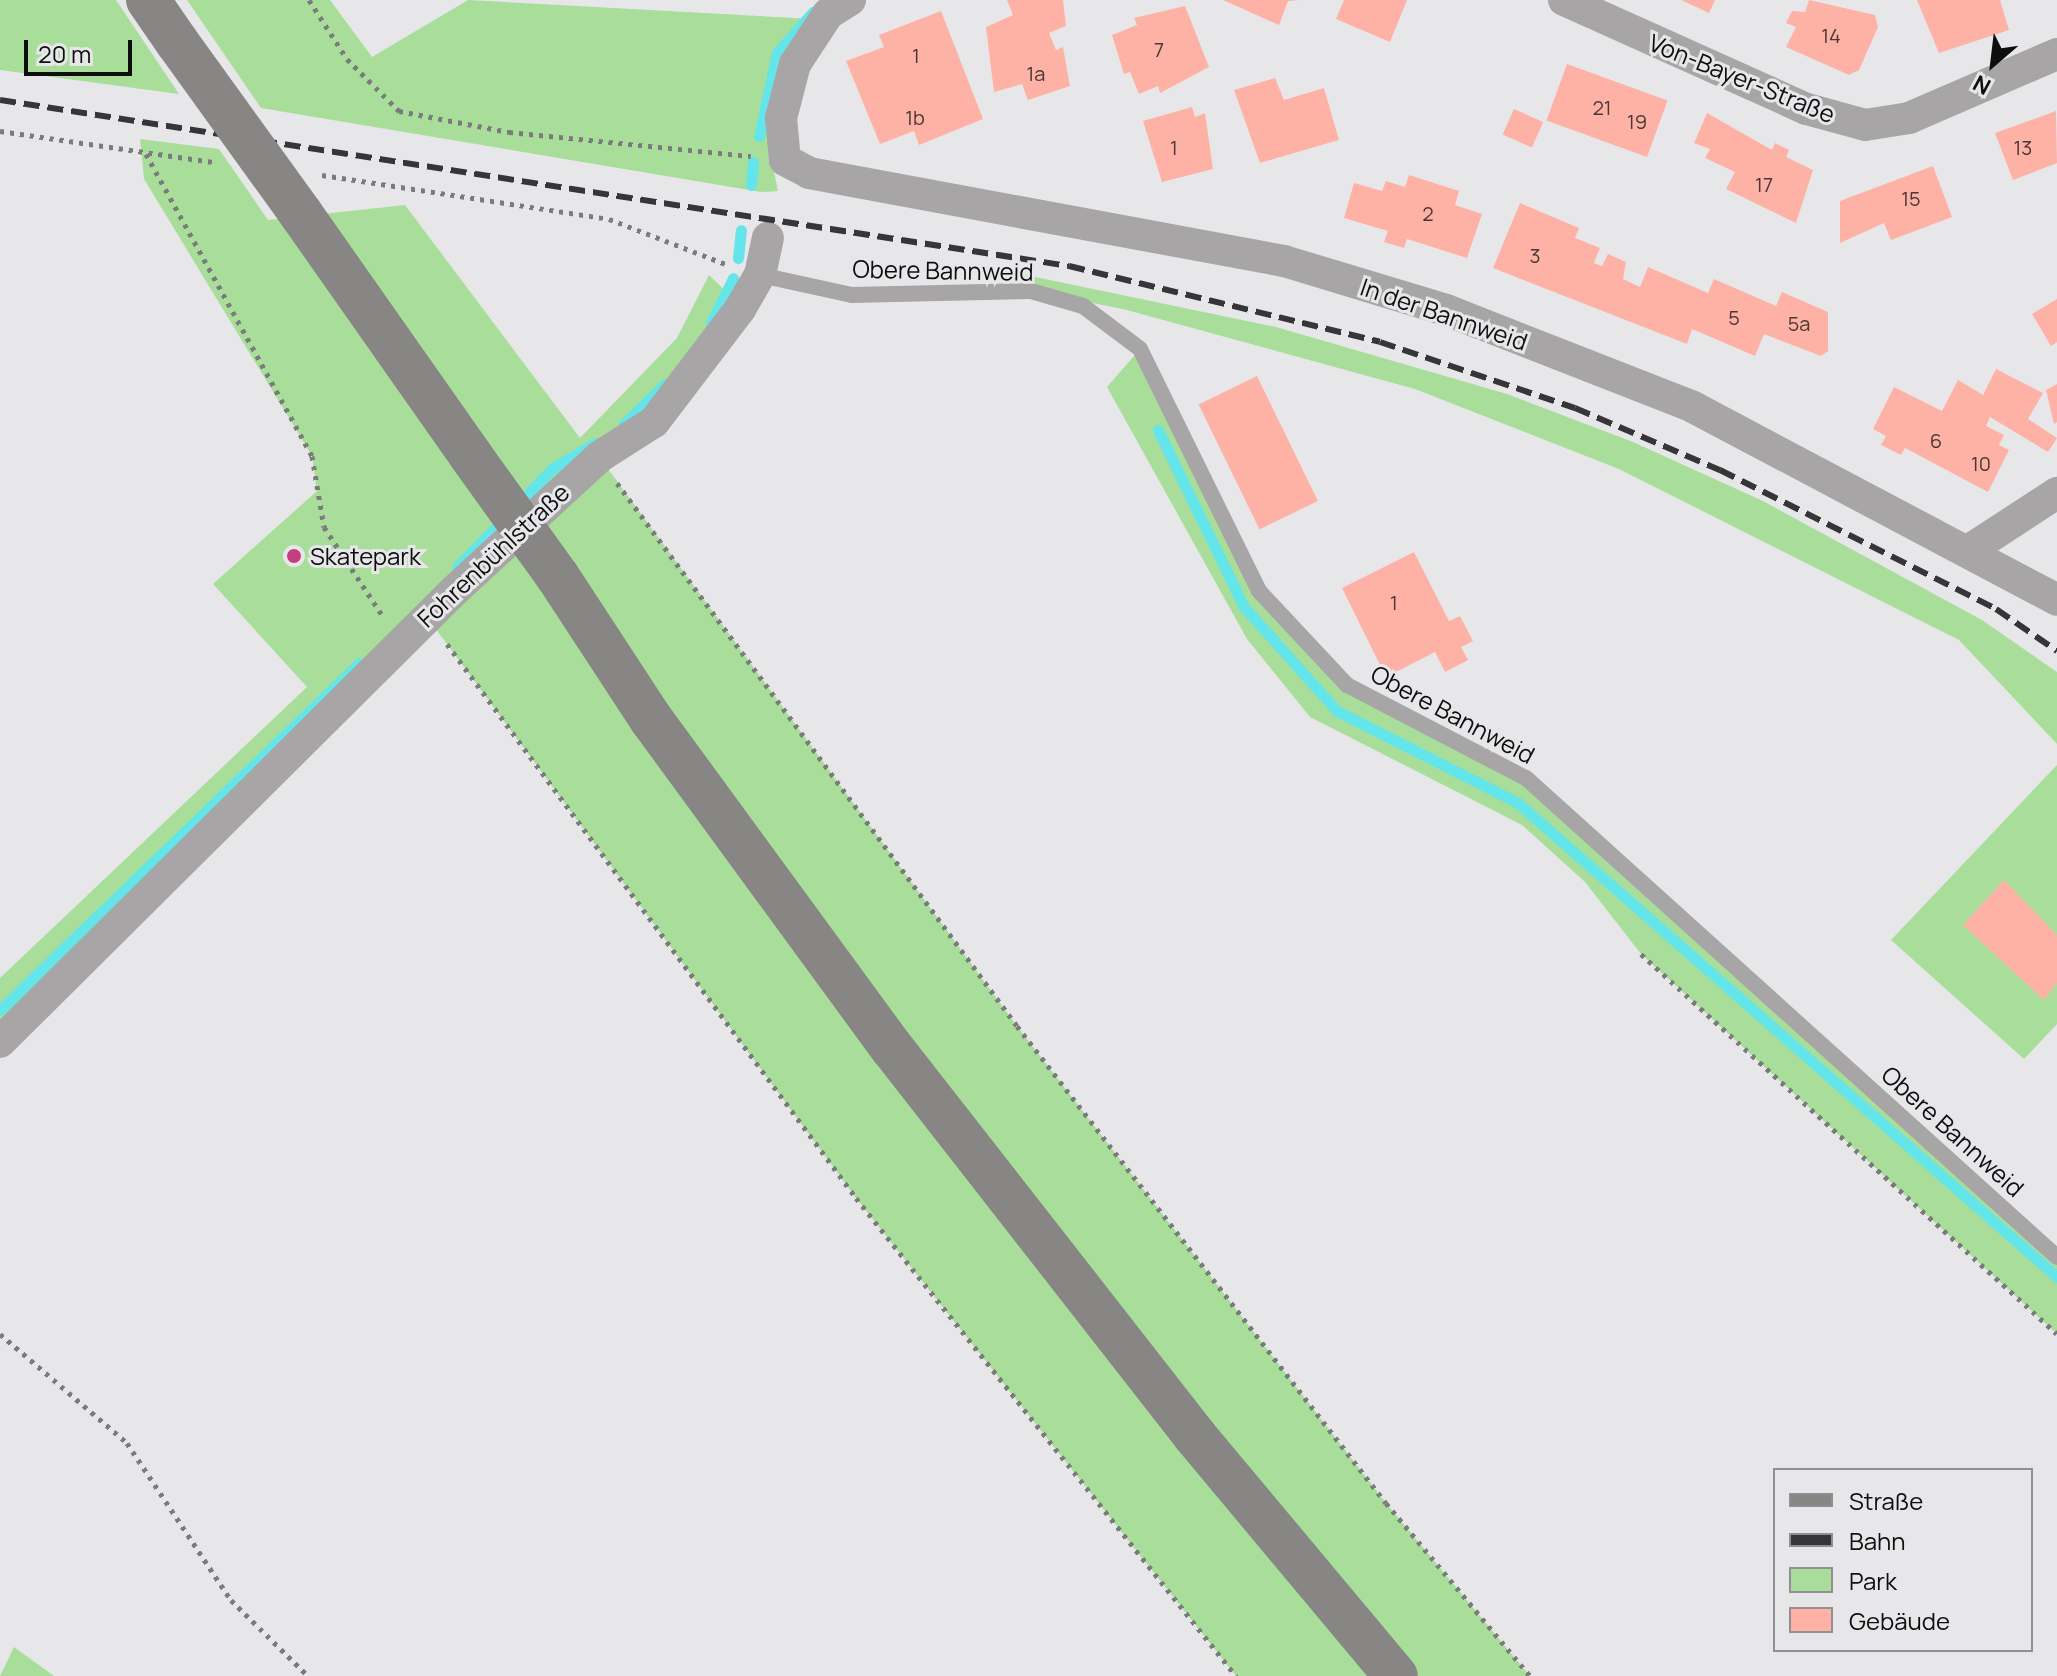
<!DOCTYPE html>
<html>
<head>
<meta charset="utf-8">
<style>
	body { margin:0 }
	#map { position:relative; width:2057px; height:1676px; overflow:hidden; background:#e7e7ea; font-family:Manrope,sans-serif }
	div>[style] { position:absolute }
	.green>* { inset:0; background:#a8de99 }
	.stream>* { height:11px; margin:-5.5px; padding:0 5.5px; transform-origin:5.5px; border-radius:5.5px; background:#64e5e9 }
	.building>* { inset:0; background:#feb2a6; transform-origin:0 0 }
	.path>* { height:5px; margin-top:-2.5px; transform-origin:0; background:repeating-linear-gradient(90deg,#7b7b7d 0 4px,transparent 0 10px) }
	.lane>* { height:16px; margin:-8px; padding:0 8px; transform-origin:8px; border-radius:8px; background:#a7a5a5 }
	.street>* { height:32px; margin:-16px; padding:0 16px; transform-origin:16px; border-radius:16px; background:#a7a5a5 }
	.secondary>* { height:44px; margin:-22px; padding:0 22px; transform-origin:22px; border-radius:22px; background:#888585 }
	.rail>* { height:6px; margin-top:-3px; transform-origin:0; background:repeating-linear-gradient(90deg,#363638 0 16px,transparent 0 24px) }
	.secondary-bridge>* { height:44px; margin:-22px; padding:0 22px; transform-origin:22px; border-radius:22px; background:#888585 }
	.dots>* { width:22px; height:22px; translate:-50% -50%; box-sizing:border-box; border:4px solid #e7e7ea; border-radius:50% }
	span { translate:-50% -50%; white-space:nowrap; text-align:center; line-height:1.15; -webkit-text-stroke:6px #e7e7ea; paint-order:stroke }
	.number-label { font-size:20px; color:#4a3735 }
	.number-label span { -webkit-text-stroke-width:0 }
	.street-label { font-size:24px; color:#0e0e0f }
	.poi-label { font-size:24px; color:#0e0e0f }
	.left { translate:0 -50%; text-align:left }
	.legend { position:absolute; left:1773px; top:1468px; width:260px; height:184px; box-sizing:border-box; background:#e7e7ea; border:2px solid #909092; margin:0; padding:10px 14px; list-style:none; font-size:24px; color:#0e0e0f }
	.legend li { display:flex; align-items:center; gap:16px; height:40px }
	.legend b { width:40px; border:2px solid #909092 }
	.north { position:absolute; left:1953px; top:24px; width:80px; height:80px; -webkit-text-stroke:6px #e7e7ea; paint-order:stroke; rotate:208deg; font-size:22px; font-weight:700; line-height:32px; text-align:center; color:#0e0e0f }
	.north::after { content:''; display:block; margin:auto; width:28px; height:36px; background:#0e0e0f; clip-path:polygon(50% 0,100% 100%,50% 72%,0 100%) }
	.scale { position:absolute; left:24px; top:40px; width:108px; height:36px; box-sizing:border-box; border:4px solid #0e0e0f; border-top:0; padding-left:10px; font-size:24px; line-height:28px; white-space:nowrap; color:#0e0e0f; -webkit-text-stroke:6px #e7e7ea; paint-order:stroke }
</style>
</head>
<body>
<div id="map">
	<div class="green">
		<i style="clip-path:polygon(0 0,116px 0,179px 94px,0 70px)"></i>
		<i style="clip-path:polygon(187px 0,330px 0,372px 57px,468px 0,813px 19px,767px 137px,778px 191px,761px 192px,261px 108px)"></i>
		<i style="clip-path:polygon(140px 139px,219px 149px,268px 220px,405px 205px,580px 438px,677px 338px,709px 275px,738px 303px,695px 366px,600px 458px,1017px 1026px,1386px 1503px,1530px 1676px,1236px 1676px,856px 1198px,427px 617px,0 1030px,0 978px,307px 687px,213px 584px,317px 491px,312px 456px,144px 179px)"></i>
		<i style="clip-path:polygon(1021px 274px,1276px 327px,1507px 394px,1633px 442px,1763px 501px,1982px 620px,2057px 672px,2057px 744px,1959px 640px,1619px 469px,1415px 389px,1123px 309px,1031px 291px)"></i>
		<i style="clip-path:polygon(1140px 349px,1259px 591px,1347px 684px,1526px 778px,2057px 1257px,2057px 1334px,1641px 954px,1585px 882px,1522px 825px,1310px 717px,1247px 639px,1107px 387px)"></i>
		<i style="clip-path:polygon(2057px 765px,2057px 1024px,2024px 1059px,1891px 940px)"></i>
		<i style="clip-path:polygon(14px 1647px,54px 1676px,0 1676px)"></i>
	</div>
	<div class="stream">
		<i style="left:759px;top:136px;width:85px;rotate:-77.8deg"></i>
		<i style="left:777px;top:53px;width:55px;rotate:-48.7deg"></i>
		<i style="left:751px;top:185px;width:23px;rotate:-85deg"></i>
		<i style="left:738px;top:258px;width:28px;rotate:-84deg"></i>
		<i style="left:711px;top:323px;width:50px;rotate:-63.9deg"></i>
		<i style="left:623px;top:425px;width:59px;rotate:-44.3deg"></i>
		<i style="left:1158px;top:430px;width:197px;rotate:64.1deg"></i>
		<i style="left:1244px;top:607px;width:140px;rotate:48.2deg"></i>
		<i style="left:1337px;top:711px;width:203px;rotate:26.9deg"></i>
		<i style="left:1518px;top:803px;width:718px;rotate:41.33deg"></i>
		<i style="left:518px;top:504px;width:50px;rotate:-45.8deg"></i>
		<i style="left:553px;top:468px;width:49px;rotate:-30.8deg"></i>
		<i style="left:457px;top:567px;width:67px;rotate:-45.6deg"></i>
		<i style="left:0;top:1010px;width:499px;rotate:-44deg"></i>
	</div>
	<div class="building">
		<i style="clip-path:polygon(1007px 0,1063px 0,1066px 26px,1049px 33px,1056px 50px,1063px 47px,1070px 86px,1028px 100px,1022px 84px,994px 92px,986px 27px,1013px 15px)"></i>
		<i style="clip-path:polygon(1223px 0,1300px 0,1288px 1px,1279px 25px)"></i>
		<i style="clip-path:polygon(1344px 0,1407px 0,1390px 42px,1336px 19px)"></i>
		<i style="clip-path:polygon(1681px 0,1715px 0,1709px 13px)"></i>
		<i style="clip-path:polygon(1809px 0,1875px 15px,1878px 27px,1859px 70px,1849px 75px,1786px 47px,1796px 27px,1786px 23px,1792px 11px,1805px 12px)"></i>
		<i style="clip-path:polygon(1917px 0,2000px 0,2009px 30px,1939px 53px)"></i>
		<i style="clip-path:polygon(1185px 6px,1209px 67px,1160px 93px,1158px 86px,1139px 94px,1130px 72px,1124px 74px,1112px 35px,1137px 25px,1134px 18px)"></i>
		<i style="clip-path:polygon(941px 11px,983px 119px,919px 145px,914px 131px,880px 144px,846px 61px,884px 47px,879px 35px)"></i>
		<i style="left:1567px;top:64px;width:107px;height:60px;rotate:20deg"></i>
		<i style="clip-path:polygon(1275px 78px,1284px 100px,1324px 88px,1339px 140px,1260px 163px,1234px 90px)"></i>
		<i style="clip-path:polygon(1192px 107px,1195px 117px,1205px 113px,1213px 169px,1162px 182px,1143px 121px)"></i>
		<i style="left:1514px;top:109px;width:32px;height:28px;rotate:24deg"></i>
		<i style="clip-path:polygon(2056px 111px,2057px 163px,2013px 180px,1995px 133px)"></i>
		<i style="clip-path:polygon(1707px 113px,1772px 150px,1775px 143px,1789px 150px,1786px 157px,1813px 170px,1796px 223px,1726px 189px,1735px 172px,1705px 158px,1710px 149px,1694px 143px)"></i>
		<i style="clip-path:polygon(1933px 166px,1952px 217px,1891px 240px,1884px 223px,1840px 243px,1840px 201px)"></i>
		<i style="clip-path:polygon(1409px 175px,1459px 191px,1455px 205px,1482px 214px,1467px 258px,1407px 239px,1404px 248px,1384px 242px,1388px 231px,1344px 218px,1354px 183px,1382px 191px,1386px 181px,1405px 187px)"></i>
		<i style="clip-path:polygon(1520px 203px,1579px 228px,1575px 238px,1600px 248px,1594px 263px,1602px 266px,1608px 254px,1626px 262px,1623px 279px,1640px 287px,1648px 267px,1708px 293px,1714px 279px,1776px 306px,1782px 292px,1828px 312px,1828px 351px,1821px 356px,1764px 334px,1755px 356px,1692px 329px,1687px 344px,1493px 268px)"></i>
		<i style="clip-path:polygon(2057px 299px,2057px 342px,2051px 346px,2032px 314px)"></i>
		<i style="clip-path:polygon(1996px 369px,2043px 393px,2028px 419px,2057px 438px,2048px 452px,1990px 417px,1986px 426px,2004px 435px,1999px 445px,2009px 450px,1988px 492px,1905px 448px,1901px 455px,1881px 445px,1886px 436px,1873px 429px,1894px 387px,1942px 411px,1958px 380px,1983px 395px)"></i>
		<i style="left:1257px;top:376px;width:139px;height:65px;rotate:64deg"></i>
		<i style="clip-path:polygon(2057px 384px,2057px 422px,2054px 424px,2046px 390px)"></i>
		<i style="clip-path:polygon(1414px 552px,1449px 621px,1460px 616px,1473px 641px,1461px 647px,1468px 660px,1445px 672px,1435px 652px,1386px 677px,1342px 588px)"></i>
		<i style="clip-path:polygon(2004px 880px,2057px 935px,2057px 983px,2044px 1000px,1963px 925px)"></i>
	</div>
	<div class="path">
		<i style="left:309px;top:0;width:70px;rotate:57.2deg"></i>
		<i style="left:347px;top:59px;width:74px;rotate:45deg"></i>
		<i style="left:399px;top:111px;width:112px;rotate:10.8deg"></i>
		<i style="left:509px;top:132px;width:243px;rotate:5.7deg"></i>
		<i style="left:0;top:131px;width:215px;rotate:8.3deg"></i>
		<i style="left:146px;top:154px;width:345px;rotate:61.2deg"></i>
		<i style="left:312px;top:456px;width:72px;rotate:80.4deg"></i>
		<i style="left:324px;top:527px;width:105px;rotate:56.6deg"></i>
		<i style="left:322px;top:175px;width:290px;rotate:8.7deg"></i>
		<i style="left:609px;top:219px;width:128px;rotate:21.1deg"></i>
		<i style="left:617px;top:483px;width:674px;rotate:53.62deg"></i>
		<i style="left:1017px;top:1026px;width:603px;rotate:52.28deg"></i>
		<i style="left:1386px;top:1503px;width:225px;rotate:50.2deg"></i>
		<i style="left:447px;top:644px;width:689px;rotate:53.56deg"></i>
		<i style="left:856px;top:1198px;width:611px;rotate:51.52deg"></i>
		<i style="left:1641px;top:954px;width:563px;rotate:42.41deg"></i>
		<i style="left:0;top:1334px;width:167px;rotate:40.6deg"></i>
		<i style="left:127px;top:1443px;width:188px;rotate:56.5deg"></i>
		<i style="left:231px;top:1600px;width:108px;rotate:44.6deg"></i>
	</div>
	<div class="lane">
		<i style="left:760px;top:275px;width:94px;rotate:12.3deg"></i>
		<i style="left:852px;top:295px;width:179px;rotate:-1.3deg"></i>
		<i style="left:1031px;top:291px;width:54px;rotate:16.1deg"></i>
		<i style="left:1083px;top:306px;width:71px;rotate:37deg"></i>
		<i style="left:1140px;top:349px;width:270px;rotate:63.8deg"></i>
		<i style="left:1259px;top:591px;width:129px;rotate:46.9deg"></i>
		<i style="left:1347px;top:685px;width:202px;rotate:27.5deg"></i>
		<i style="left:1526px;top:778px;width:715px;rotate:42.05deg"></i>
	</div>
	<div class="street">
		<i style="left:850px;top:0;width:26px;rotate:148deg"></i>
		<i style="left:828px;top:14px;width:60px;rotate:123.4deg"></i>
		<i style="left:795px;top:64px;width:56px;rotate:104.5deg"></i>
		<i style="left:781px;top:118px;width:42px;rotate:84.6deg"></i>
		<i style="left:785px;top:160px;width:27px;rotate:28deg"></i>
		<i style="left:809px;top:173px;width:483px;rotate:10.5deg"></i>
		<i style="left:1284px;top:261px;width:169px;rotate:16.8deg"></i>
		<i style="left:1446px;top:310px;width:265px;rotate:21.4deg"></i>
		<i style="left:1693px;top:407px;width:412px;rotate:27.9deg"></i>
		<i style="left:1564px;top:0;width:266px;rotate:24.2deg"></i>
		<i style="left:1807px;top:109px;width:60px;rotate:15.4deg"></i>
		<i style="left:1865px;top:125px;width:45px;rotate:-9deg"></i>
		<i style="left:1909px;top:118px;width:161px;rotate:-23.4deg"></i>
		<i style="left:1971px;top:549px;width:103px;rotate:-33.1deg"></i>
		<i style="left:0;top:1042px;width:640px;rotate:-44.81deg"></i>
		<i style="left:454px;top:591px;width:197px;rotate:-42.7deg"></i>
		<i style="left:599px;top:457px;width:65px;rotate:-32.5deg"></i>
		<i style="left:654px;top:422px;width:142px;rotate:-52.7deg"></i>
		<i style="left:740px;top:309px;width:39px;rotate:-60deg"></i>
		<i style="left:760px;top:275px;width:38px;rotate:-78deg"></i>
	</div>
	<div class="secondary">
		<i style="left:148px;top:0;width:51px;rotate:55.4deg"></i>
		<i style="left:301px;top:214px;width:296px;rotate:54.9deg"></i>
		<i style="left:558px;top:577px;width:170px;rotate:56.8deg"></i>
		<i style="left:651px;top:719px;width:408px;rotate:53.8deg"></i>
		<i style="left:892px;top:1048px;width:492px;rotate:52deg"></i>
		<i style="left:1195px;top:1436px;width:313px;rotate:50.1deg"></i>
	</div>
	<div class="rail">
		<i style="left:0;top:100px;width:1082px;rotate:8.83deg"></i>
		<i style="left:1069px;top:266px;width:320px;rotate:13.7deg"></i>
		<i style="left:1380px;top:342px;width:206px;rotate:18.7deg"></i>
		<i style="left:1575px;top:408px;width:158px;rotate:23.2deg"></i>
		<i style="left:1720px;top:470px;width:309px;rotate:26.7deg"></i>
		<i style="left:1996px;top:609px;width:74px;rotate:34.5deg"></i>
	</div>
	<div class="secondary-bridge">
		<i style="left:177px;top:42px;width:212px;rotate:54.2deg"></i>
		<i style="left:471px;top:456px;width:149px;rotate:54.3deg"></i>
	</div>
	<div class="dots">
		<i style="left:294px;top:556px;background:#c53e7f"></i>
	</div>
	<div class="number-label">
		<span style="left:1831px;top:35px">14</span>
		<span style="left:1159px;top:49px">7</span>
		<span style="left:916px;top:55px">1</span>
		<span style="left:1036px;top:73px">1a</span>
		<span style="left:1602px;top:107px">21</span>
		<span style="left:915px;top:117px">1b</span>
		<span style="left:1637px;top:121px">19</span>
		<span style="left:1174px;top:147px">1</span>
		<span style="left:2023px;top:147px">13</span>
		<span style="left:1764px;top:184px">17</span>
		<span style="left:1911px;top:198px">15</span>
		<span style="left:1428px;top:213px">2</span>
		<span style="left:1535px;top:255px">3</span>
		<span style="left:1734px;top:317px">5</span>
		<span style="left:1799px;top:323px">5a</span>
		<span style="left:1936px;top:440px">6</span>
		<span style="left:1981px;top:463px">10</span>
		<span style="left:1394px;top:602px">1</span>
	</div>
	<div class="street-label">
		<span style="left:1742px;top:78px;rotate:22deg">Von-Bayer-Straße</span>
		<span style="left:943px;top:270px;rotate:1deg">Obere Bannweid</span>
		<span style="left:1444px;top:314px;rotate:19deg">In der Bannweid</span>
		<span style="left:493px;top:555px;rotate:-43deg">Fohrenbühlstraße</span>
		<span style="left:1453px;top:714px;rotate:28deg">Obere Bannweid</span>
		<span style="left:1953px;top:1131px;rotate:42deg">Obere Bannweid</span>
	</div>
	<div class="poi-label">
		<span class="left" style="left:310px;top:556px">Skatepark</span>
	</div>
	<ul class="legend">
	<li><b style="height:10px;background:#888585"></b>Straße</li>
	<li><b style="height:10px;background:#363638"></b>Bahn</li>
	<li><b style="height:22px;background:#a8de99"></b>Park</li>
	<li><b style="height:22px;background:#feb2a6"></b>Gebäude</li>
	</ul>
	<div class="north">N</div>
	<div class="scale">20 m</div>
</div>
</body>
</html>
